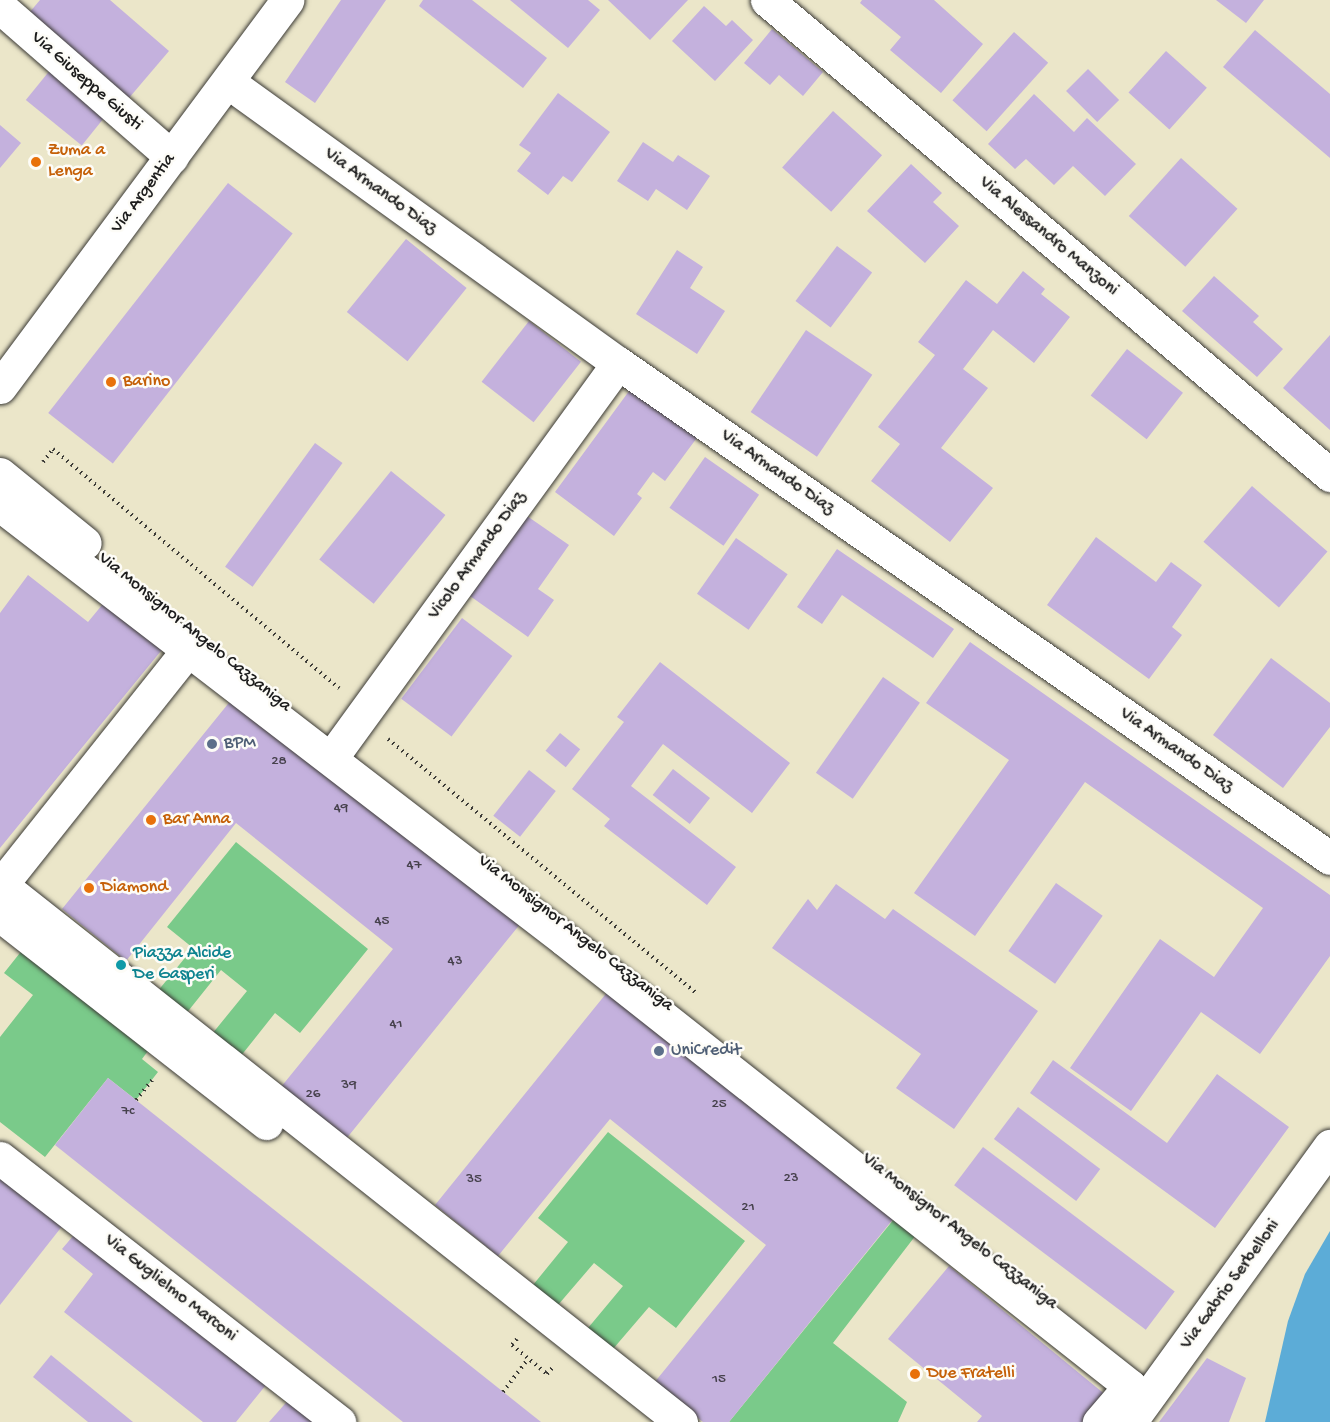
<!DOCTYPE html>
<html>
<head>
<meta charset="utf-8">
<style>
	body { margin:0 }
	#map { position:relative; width:1330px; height:1422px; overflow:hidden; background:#ebe6c9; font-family:"Gochi Hand",sans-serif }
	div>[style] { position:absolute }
	.green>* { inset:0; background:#7aca8a }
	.water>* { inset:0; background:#5cacd7 }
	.building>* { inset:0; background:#c4b1dd; transform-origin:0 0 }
	.path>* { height:4px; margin-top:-2px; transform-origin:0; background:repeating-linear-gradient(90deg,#3b3a36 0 1.5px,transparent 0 6px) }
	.roads { filter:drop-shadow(0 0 2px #3b3a36) drop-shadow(0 0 2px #3b3a36) }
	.minor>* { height:33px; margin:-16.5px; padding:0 16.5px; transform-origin:16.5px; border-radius:16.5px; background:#fff }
	.dots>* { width:16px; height:16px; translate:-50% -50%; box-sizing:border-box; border:3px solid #fdfcf7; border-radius:50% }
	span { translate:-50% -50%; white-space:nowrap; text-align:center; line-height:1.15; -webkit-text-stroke:5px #fdfcf7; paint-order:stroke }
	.number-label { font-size:15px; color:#46414c }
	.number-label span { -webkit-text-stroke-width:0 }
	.street-label { font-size:18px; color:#1c1c1c }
	.food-label { font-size:18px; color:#c56008 }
	.left { translate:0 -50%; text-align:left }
	.service-label { font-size:18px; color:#4e5e75 }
	.culture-label { font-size:18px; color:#0d838f }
</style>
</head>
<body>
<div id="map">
	<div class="green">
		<i style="clip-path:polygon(236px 842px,368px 949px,300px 1033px,275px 1013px,240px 1057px,212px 1034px,247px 991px,221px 970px,185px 1015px,157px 992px,193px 948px,167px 927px)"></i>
		<i style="clip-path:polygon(31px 939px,157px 1039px,142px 1059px,158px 1072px,136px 1100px,108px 1078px,45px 1157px,0 1122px,0 1037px,33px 995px,4px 973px)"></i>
		<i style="clip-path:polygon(608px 1132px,745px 1241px,676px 1328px,649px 1307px,613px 1349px,588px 1328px,623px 1286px,594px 1263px,558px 1305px,533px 1285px,568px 1242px,538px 1218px)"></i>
		<i style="clip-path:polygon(894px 1219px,916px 1235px,833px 1343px,907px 1402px,898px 1422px,729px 1422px)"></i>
	</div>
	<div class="water">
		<i style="clip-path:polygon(1330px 1231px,1330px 1422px,1265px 1422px,1288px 1321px,1305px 1274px)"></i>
	</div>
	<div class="building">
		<i style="clip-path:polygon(40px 0,110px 0,169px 51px,129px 98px,29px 13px)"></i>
		<i style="clip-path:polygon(341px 0,386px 0,315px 103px,285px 82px)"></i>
		<i style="clip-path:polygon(423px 0,472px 0,547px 58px,523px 88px,419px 6px)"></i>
		<i style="clip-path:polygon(510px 0,588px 0,600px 10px,568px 48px)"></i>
		<i style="clip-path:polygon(608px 0,688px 0,650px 40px)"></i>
		<i style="clip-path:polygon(862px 0,934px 0,983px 44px,941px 93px,890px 50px,901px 37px,860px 3px)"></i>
		<i style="clip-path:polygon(1216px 0,1264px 0,1246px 23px)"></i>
		<i style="clip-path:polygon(704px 6px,726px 26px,732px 20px,753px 40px,715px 81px,672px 41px)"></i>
		<i style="clip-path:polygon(772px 29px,823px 72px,803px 96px,779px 75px,770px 85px,744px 63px)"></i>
		<i style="clip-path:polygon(1255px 30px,1330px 94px,1330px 158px,1223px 67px)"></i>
		<i style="left:1014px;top:32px;width:46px;height:92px;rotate:42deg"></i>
		<i style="left:1166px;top:51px;width:55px;height:56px;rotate:42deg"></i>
		<i style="left:51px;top:69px;width:72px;height:40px;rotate:39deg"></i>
		<i style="left:1088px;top:69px;width:44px;height:31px;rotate:45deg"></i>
		<i style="clip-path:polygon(558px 93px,610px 132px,572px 182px,563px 176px,548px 195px,517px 171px,531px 153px,519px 145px)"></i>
		<i style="clip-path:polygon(1034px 94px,1074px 132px,1087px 118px,1136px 164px,1105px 196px,1073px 166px,1054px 185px,1026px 159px,1015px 169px,988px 144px)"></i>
		<i style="left:833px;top:111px;width:66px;height:76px;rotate:42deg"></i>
		<i style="clip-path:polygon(0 125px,21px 143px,0 168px)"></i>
		<i style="clip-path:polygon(643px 142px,673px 162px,678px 155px,710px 176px,687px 210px,656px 189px,648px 201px,617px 181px)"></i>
		<i style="left:1181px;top:158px;width:76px;height:78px;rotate:42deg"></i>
		<i style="clip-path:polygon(911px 164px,942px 193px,933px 202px,959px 226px,925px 263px,867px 211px)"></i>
		<i style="left:228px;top:183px;width:82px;height:292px;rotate:38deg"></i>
		<i style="left:406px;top:239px;width:78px;height:94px;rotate:39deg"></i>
		<i style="left:837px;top:246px;width:44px;height:69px;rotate:37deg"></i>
		<i style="clip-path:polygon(677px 250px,703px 267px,690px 288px,725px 311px,697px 354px,636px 314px)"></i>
		<i style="clip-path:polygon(1023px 271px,1045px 289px,1041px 294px,1070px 317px,1034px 363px,993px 330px,963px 369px,988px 388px,941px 448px,993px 488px,950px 542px,871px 481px,900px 444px,878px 427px,935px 355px,918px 342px,966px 280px,997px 304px)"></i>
		<i style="clip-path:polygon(1214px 276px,1259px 316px,1253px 322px,1283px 349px,1257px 377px,1182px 311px)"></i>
		<i style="left:529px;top:321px;width:66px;height:77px;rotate:38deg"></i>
		<i style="left:806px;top:330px;width:80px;height:99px;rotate:34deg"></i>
		<i style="clip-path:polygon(1330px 335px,1330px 430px,1283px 388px)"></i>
		<i style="left:1127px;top:349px;width:71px;height:59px;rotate:38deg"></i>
		<i style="clip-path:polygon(632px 387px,699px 435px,665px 481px,653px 472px,637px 494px,642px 498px,614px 536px,555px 492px)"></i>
		<i style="left:315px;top:443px;width:34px;height:153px;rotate:36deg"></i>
		<i style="left:705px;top:457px;width:66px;height:62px;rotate:35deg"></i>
		<i style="left:391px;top:471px;width:70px;height:114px;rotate:39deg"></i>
		<i style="left:1252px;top:486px;width:100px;height:74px;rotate:41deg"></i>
		<i style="clip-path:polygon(527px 516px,569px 545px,538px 589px,554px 600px,528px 637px,470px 596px)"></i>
		<i style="clip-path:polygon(1096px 537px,1156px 582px,1171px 562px,1202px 585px,1172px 627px,1182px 635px,1149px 679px,1047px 605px)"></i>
		<i style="left:736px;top:538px;width:63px;height:68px;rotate:35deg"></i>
		<i style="clip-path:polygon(837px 549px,954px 629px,933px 658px,842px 595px,822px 624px,797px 607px)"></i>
		<i style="clip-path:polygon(28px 575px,88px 622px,107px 599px,165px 646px,0 848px,0 613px)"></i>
		<i style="left:462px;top:618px;width:63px;height:101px;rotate:37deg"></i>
		<i style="clip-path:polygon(970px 642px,1330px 895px,1330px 956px,1260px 1054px,1201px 1012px,1131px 1111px,1070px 1068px,1160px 939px,1214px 977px,1263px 908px,1085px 782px,975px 936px,914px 893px,1009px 760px,926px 703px)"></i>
		<i style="clip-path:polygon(1271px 658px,1330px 703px,1330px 727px,1283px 788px,1213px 735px)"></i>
		<i style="clip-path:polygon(660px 662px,790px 763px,752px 813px,663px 744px,631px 786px,736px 867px,707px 905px,604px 826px,610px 819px,572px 789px,624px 722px,617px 717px)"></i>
		<i style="left:883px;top:677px;width:45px;height:117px;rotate:35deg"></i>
		<i style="clip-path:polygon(236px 694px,521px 923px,346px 1139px,281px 1087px,393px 949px,236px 823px,126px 961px,62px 909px)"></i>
		<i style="left:560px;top:733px;width:26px;height:23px;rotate:39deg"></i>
		<i style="left:673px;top:769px;width:47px;height:33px;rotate:38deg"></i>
		<i style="left:529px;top:770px;width:34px;height:58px;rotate:38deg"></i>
		<i style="left:1056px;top:883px;width:57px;height:83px;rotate:35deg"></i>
		<i style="clip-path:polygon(836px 884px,885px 919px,893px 909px,1038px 1011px,954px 1129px,896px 1088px,921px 1054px,772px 948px,808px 899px,817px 910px)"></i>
		<i style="clip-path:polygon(609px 990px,894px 1218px,729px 1422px,703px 1422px,654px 1383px,766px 1245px,610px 1119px,498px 1256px,435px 1205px)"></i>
		<i style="clip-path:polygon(1053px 1060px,1167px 1143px,1217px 1074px,1289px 1127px,1215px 1228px,1030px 1093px)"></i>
		<i style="clip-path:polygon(108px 1078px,136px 1100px,541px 1422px,403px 1422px,55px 1145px)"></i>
		<i style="left:1018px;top:1107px;width:103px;height:40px;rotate:37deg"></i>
		<i style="left:983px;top:1147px;width:240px;height:48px;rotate:37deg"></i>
		<i style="clip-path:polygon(0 1174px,67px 1220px,0 1305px)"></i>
		<i style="clip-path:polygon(79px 1229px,270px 1380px,236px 1422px,203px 1422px,64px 1312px,93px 1274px,62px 1249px)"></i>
		<i style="clip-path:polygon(949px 1266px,1107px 1396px,1085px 1422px,977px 1422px,982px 1416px,888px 1339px)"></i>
		<i style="clip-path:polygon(51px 1355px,133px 1422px,88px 1422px,33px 1377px)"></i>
		<i style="clip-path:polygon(1207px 1358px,1246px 1378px,1229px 1422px,1159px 1422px)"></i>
		<i style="clip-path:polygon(291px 1397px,320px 1422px,269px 1422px)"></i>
	</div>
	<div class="path">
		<i style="left:43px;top:462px;width:16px;rotate:-52deg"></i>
		<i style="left:53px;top:449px;width:373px;rotate:39.9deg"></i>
		<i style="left:388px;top:739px;width:398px;rotate:39.5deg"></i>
		<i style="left:136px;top:1100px;width:26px;rotate:-51deg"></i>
		<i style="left:517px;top:1339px;width:8px;rotate:130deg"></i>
		<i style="left:512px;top:1345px;width:45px;rotate:39.6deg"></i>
		<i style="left:547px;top:1374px;width:9px;rotate:-49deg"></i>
		<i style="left:503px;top:1392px;width:41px;rotate:-52.9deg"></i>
	</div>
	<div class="roads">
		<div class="minor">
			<i style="left:767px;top:0;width:737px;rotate:40.15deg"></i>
			<i style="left:0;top:7px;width:228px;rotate:41.1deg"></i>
			<i style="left:228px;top:82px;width:481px;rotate:35.8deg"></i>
			<i style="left:618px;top:363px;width:867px;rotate:34.81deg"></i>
			<i style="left:0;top:387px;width:482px;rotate:-53.4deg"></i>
			<i style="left:0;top:474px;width:109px;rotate:39.1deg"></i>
			<i style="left:0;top:505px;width:712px;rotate:37.58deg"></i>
			<i style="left:564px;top:939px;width:721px;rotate:38.3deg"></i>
			<i style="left:1130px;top:1386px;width:48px;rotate:130.7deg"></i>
			<i style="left:337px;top:750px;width:478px;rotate:-54deg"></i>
			<i style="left:0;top:884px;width:868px;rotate:38.31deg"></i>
			<i style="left:1px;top:885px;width:300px;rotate:-51.5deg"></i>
			<i style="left:0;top:915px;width:338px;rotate:38deg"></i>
			<i style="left:0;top:1158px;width:430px;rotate:37.9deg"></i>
			<i style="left:1130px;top:1422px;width:341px;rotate:-54.1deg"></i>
		</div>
	</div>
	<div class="dots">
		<i style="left:36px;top:162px;background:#e8710a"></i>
		<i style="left:111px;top:382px;background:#e8710a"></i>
		<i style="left:212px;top:744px;background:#5c6f8a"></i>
		<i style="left:151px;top:820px;background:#e8710a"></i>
		<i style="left:89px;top:888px;background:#e8710a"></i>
		<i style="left:121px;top:965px;background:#0f9aa8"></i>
		<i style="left:659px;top:1051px;background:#5c6f8a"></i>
		<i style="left:915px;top:1374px;background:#e8710a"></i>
	</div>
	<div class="number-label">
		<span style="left:279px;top:762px">28</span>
		<span style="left:341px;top:809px">49</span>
		<span style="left:414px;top:866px">47</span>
		<span style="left:382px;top:922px">45</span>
		<span style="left:455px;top:962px">43</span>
		<span style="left:396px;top:1025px">41</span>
		<span style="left:349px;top:1086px">39</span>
		<span style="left:313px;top:1095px">26</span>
		<span style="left:719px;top:1105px">25</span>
		<span style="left:128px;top:1112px">7c</span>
		<span style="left:791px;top:1179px">23</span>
		<span style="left:474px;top:1180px">35</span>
		<span style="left:748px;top:1208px">21</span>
		<span style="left:719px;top:1380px">15</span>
	</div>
	<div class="street-label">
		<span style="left:86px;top:82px;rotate:41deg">Via Giuseppe Giusti</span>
		<span style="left:380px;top:192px;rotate:36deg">Via Armando Diaz</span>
		<span style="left:144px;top:194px;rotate:-53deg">Via Argentia</span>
		<span style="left:1048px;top:237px;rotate:40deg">Via Alessandro Manzoni</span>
		<span style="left:777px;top:473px;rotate:35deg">Via Armando Diaz</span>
		<span style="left:478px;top:556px;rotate:-54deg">Vicolo Armando Diaz</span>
		<span style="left:194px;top:633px;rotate:39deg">Via Monsignor Angelo Cazzaniga</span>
		<span style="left:1176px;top:751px;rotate:35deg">Via Armando Diaz</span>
		<span style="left:575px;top:934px;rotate:38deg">Via Monsignor Angelo Cazzaniga</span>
		<span style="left:959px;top:1232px;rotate:38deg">Via Monsignor Angelo Cazzaniga</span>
		<span style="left:1231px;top:1285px;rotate:-54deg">Via Gabrio Serbelloni</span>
		<span style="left:170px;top:1289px;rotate:38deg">Via Guglielmo Marconi</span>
	</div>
	<div class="food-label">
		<span class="left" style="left:48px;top:162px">Zuma a<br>Lenga</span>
		<span class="left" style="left:123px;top:382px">Barino</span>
		<span class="left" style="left:163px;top:820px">Bar Anna</span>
		<span class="left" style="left:101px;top:888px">Diamond</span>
		<span class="left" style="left:927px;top:1374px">Due Fratelli</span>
	</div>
	<div class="service-label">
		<span class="left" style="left:224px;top:744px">BPM</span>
		<span class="left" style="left:671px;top:1051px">UniCredit</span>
	</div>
	<div class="culture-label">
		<span class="left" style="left:133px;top:965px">Piazza Alcide<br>De Gasperi</span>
	</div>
</div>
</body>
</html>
